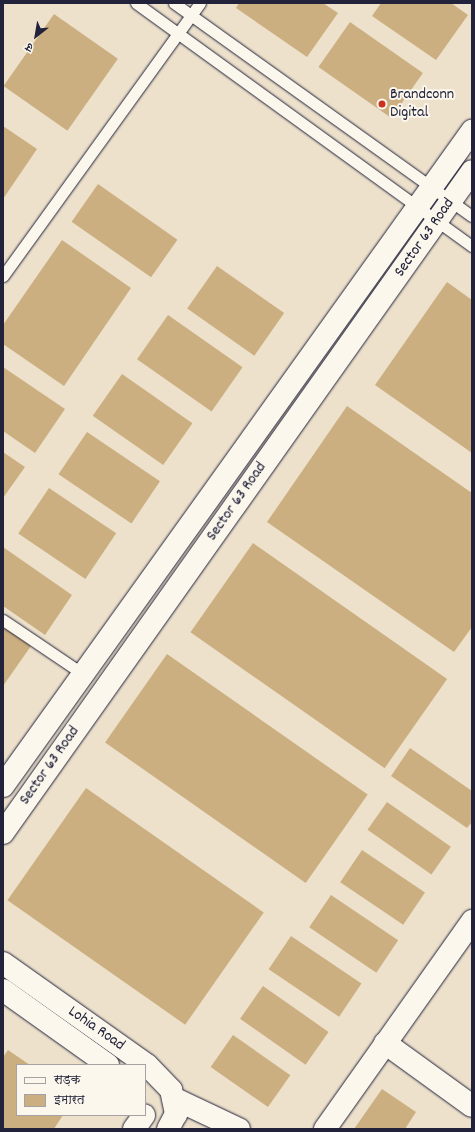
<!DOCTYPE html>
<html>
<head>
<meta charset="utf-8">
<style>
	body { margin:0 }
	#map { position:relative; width:475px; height:1132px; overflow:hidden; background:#ede1cc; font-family:Dekko,"Playpen Sans Deva",sans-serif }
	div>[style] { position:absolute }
	.building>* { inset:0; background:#ccaf81; transform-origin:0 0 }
	.roads { filter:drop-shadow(0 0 1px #22223b) drop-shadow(0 0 1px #22223b) }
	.lane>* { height:11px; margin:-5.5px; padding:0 5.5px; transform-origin:5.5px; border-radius:5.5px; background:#fbf7ec }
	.street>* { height:22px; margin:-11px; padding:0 11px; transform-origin:11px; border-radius:11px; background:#fbf7ec }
	.secondary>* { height:22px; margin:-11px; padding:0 11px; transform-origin:11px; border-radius:11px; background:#fbf7ec }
	.dots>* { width:11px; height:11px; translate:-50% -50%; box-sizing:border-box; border:2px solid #fbf7ec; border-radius:50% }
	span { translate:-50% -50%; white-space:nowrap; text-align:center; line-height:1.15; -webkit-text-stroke:4px #fbf7ec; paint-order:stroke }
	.poi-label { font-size:16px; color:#22223b }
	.left { translate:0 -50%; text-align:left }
	.street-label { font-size:16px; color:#22223b }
	.frame { position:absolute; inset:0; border:4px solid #22223b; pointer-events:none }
	.legend { position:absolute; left:16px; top:1064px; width:130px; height:52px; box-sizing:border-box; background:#fbf7ec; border:1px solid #a4a2a5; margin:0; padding:5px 7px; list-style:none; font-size:12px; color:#22223b }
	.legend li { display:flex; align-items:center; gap:8px; height:20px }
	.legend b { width:20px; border:1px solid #a4a2a5 }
	.north { position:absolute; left:16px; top:16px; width:40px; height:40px; -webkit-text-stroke:3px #fbf7ec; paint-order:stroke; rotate:211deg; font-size:11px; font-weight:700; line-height:16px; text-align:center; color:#22223b }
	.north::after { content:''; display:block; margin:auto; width:14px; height:18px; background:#22223b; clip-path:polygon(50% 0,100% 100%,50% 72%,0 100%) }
</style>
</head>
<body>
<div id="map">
	<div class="building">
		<i style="clip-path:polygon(239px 3px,323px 3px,338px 13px,307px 57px,236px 8px)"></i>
		<i style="clip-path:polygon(381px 3px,451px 3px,468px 15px,436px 60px,372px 16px)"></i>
		<i style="left:54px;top:14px;width:78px;height:88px;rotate:35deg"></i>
		<i style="left:350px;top:22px;width:89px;height:55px;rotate:35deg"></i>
		<i style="clip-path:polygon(3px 126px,37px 149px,3px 199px)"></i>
		<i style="left:98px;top:184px;width:97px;height:46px;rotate:35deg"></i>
		<i style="clip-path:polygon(62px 240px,131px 288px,64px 386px,3px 344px,3px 325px)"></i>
		<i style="left:217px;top:266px;width:82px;height:52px;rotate:35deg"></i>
		<i style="clip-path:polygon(447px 282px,472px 300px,472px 453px,375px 385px)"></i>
		<i style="left:168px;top:315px;width:91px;height:54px;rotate:35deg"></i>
		<i style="clip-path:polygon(3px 367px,65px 409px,35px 453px,3px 431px)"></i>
		<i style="left:122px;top:374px;width:86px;height:51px;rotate:35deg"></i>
		<i style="clip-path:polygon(347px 406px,472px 493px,472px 627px,454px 652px,267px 522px)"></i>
		<i style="left:87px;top:432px;width:88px;height:51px;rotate:34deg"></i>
		<i style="clip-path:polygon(3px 452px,25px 467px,3px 498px)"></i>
		<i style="left:49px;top:488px;width:81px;height:55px;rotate:34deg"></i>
		<i style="left:253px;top:543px;width:237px;height:109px;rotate:35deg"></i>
		<i style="clip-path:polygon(3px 547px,72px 595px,45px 635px,3px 606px)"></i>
		<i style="clip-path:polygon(3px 626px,31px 646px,3px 686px)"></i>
		<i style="left:167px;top:654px;width:245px;height:108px;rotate:35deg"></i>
		<i style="clip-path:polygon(410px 748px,472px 791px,472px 822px,467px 828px,391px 776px)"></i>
		<i style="left:86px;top:788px;width:217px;height:137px;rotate:35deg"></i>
		<i style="left:387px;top:802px;width:78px;height:34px;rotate:35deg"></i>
		<i style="left:362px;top:850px;width:76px;height:39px;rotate:34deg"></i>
		<i style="left:331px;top:895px;width:81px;height:39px;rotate:34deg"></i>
		<i style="left:291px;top:936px;width:85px;height:40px;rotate:34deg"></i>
		<i style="left:263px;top:986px;width:80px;height:40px;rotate:35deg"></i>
		<i style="left:233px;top:1035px;width:70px;height:39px;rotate:35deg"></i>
		<i style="clip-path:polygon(8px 1050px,30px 1065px,17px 1065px,17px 1115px,63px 1115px,54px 1129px,3px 1129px,3px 1057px)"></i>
		<i style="clip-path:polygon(382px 1089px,416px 1112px,405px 1129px,354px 1129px)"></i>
	</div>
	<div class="roads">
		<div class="lane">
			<i style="left:136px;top:3px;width:415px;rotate:35.9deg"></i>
			<i style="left:174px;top:3px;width:366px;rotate:35.6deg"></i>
			<i style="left:3px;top:276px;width:337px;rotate:-54.2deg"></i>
			<i style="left:3px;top:620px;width:97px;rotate:34deg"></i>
		</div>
		<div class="street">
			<i style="left:3px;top:963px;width:176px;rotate:35.3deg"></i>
			<i style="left:147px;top:1065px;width:35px;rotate:46deg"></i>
			<i style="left:171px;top:1090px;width:25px;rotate:78deg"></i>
			<i style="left:176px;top:1114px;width:17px;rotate:118deg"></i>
			<i style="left:3px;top:990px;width:129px;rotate:35.5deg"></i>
			<i style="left:385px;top:1043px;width:107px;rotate:35.9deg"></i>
			<i style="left:173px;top:1098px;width:73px;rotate:25.2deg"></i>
			<i style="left:134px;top:1129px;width:17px;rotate:-54deg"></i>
			<i style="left:325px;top:1129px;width:255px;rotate:-54.7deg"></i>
		</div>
		<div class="secondary">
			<i style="left:3px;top:786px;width:806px;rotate:-54.4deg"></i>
			<i style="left:3px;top:833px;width:811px;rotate:-54.68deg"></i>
		</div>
	</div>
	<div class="dots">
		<i style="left:382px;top:104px;background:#c8321e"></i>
	</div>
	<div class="poi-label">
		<span class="left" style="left:390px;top:104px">Brandconn<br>Digital</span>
	</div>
	<div class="street-label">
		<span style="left:425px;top:238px;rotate:-55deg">Sector 63 Road</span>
		<span style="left:237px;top:502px;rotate:-55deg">Sector 63 Road</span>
		<span style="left:50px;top:766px;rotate:-55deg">Sector 63 Road</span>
		<span style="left:96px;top:1029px;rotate:35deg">Lohia Road</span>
	</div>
	<div class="frame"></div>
	<ul class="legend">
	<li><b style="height:5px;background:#fbf7ec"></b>सड़क</li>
	<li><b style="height:11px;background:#ccaf81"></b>इमारत</li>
	</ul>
	<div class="north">उ</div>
</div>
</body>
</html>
